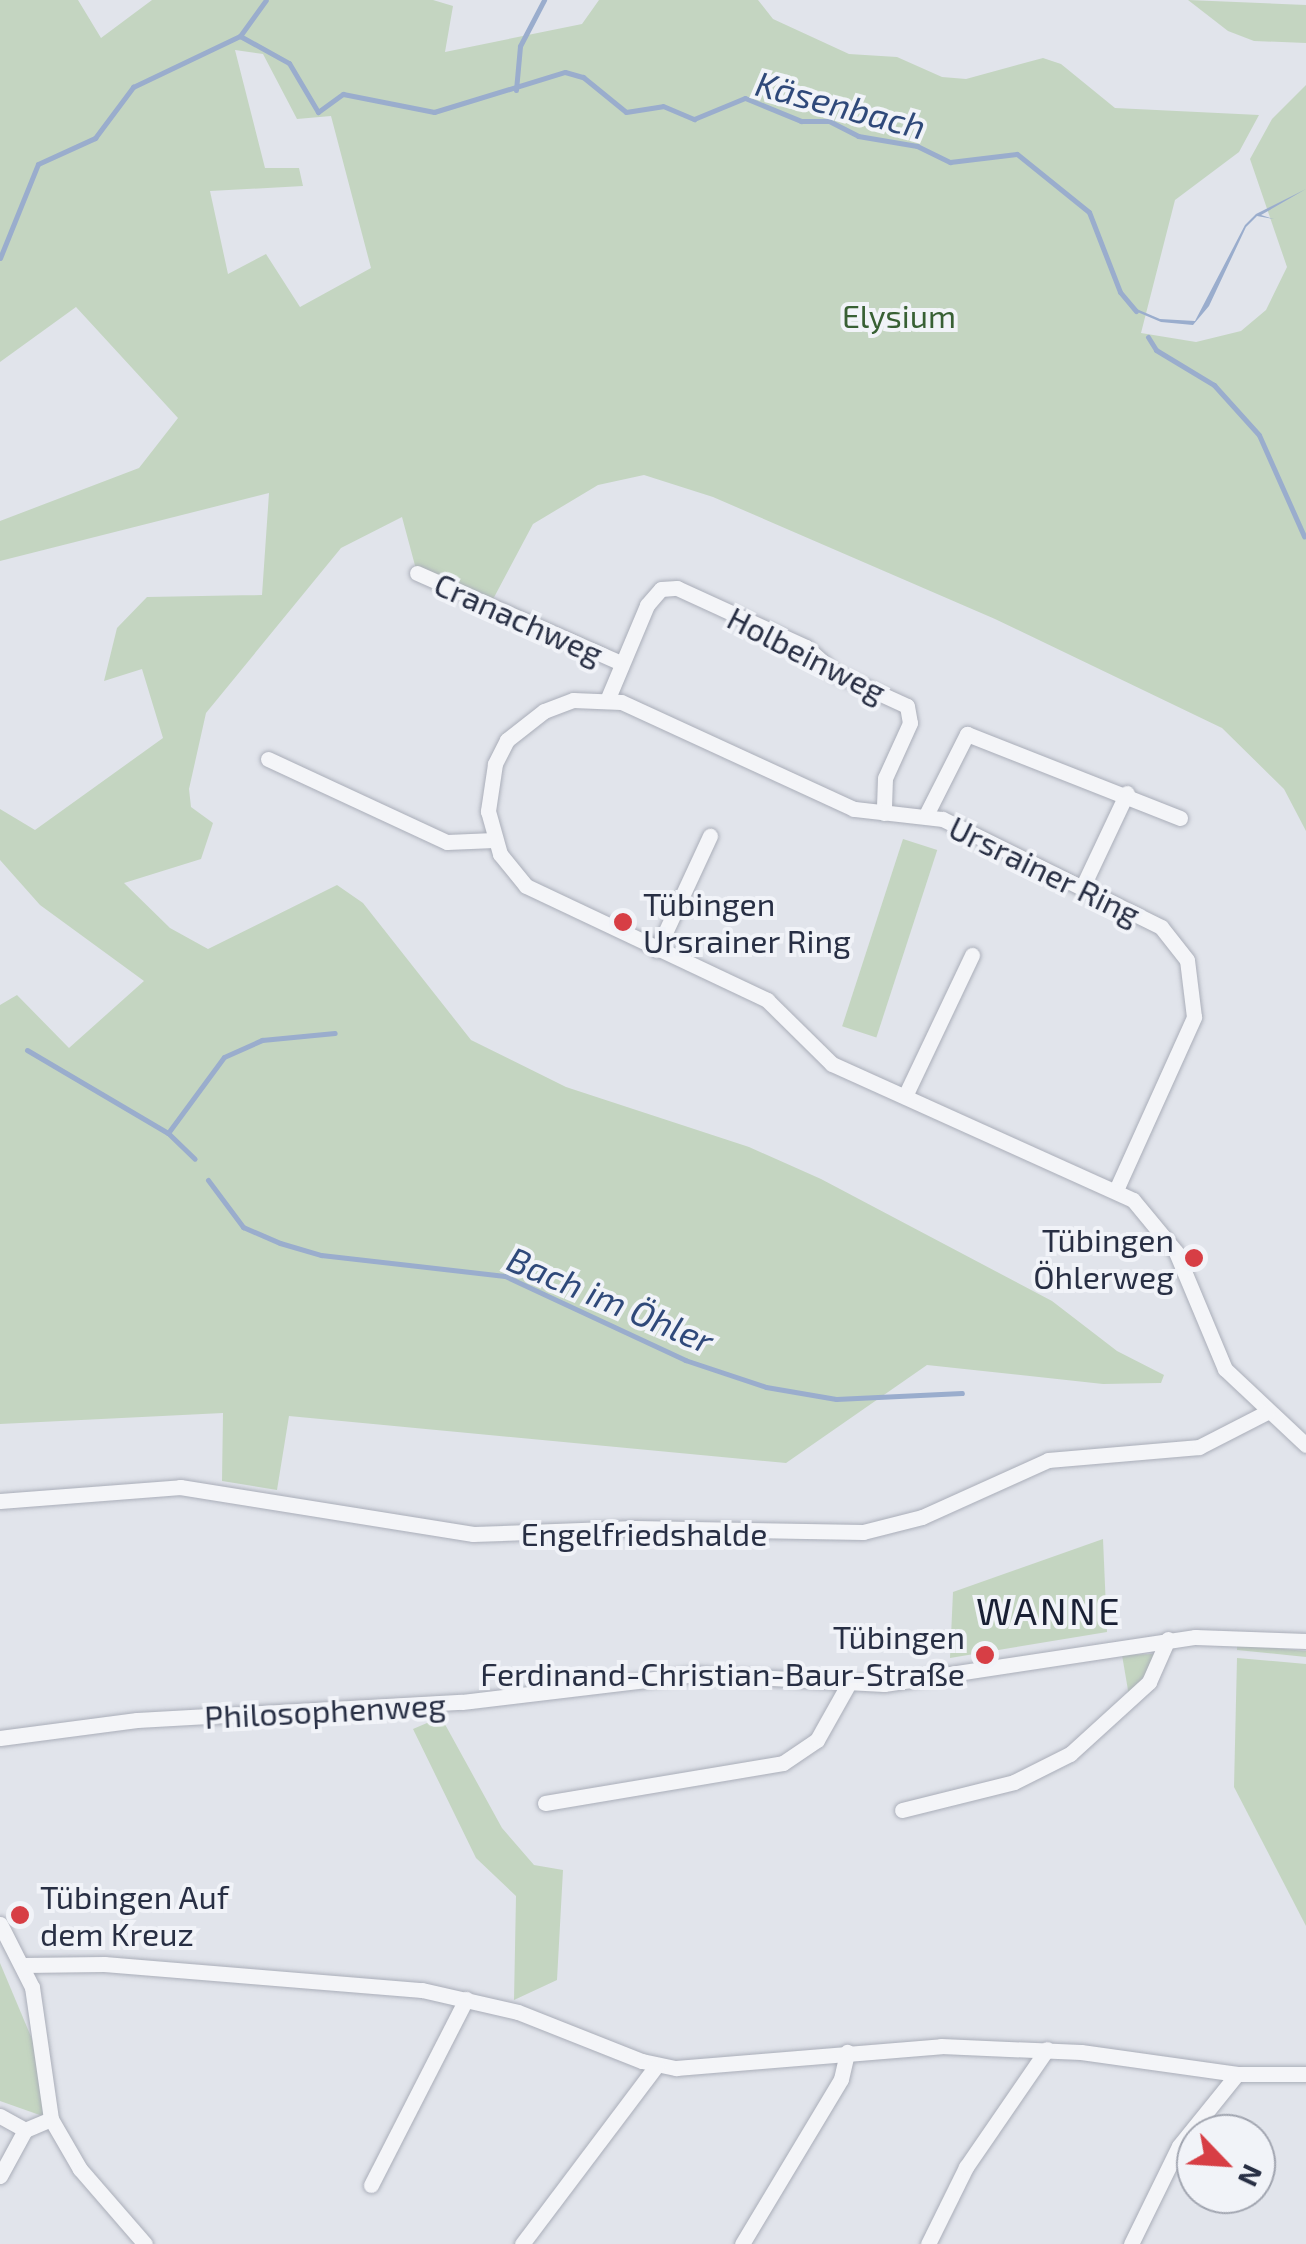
<!DOCTYPE html>
<html>
<head>
<meta charset="utf-8">
<style>
	body { margin:0 }
	#map { position:relative; width:1306px; height:2244px; overflow:hidden; background:#e1e4eb; font-family:"Exo 2",sans-serif }
	div>[style] { position:absolute }
	.green>* { inset:0; background:#c4d5c1; transform-origin:0 0 }
	.water>* { inset:0; background:#9aadcd }
	.stream>* { height:5px; margin:-2.5px; padding:0 2.5px; transform-origin:2.5px; border-radius:2.5px; background:#9aadcd }
	.roads { filter:drop-shadow(0 0 2px #aaaeb9) drop-shadow(0 0 2px #aaaeb9) }
	.minor>* { height:15px; margin:-7.5px; padding:0 7.5px; transform-origin:7.5px; border-radius:7.5px; background:#f4f5f8 }
	.dots>* { width:28px; height:28px; translate:-50% -50%; box-sizing:border-box; border:5px solid #f1f3f8; border-radius:50% }
	span { translate:-50% -50%; white-space:nowrap; text-align:center; line-height:1.15; -webkit-text-stroke:8px #f1f3f8; paint-order:stroke }
	.park-label { font-size:32px; color:#386034 }
	.street-label { font-size:32px; color:#282f44 }
	.poi-label { font-size:32px; color:#282f44 }
	.left { translate:0 -50%; text-align:left }
	.right { translate:-100% -50%; text-align:right }
	.water-label { font-size:35px; color:#2f497a; font-style:italic }
	.quarter-label { font-size:38px; color:#1a2034; letter-spacing:2.5px }
	.north { position:absolute; left:1176px; top:2114px; width:100px; height:100px; box-sizing:border-box; background:#f1f3f8; border:2px solid #a1a5b0; border-radius:50%; rotate:115deg; font-size:28px; font-weight:700; line-height:40px; text-align:center; color:#282f44 }
	.north::after { content:''; display:block; margin:auto; width:35px; height:45px; background:#d73e45; clip-path:polygon(50% 0,100% 100%,50% 72%,0 100%) }
</style>
</head>
<body>
<div id="map">
	<div class="green">
		<i style="clip-path:polygon(evenodd,0 0,78px 0,101px 38px,152px 0,433px 0,453px 6px,445px 52px,582px 24px,599px 0,758px 0,773px 19px,849px 54px,897px 57px,942px 77px,966px 79px,1043px 58px,1061px 64px,1115px 108px,1259px 115px,1239px 152px,1175px 200px,1141px 333px,1196px 342px,1241px 331px,1266px 310px,1287px 267px,1250px 159px,1272px 119px,1306px 85px,1306px 831px,1284px 789px,1222px 728px,995px 619px,713px 497px,644px 475px,598px 485px,533px 524px,491px 603px,417px 573px,402px 517px,341px 548px,206px 713px,189px 789px,191px 807px,213px 823px,201px 859px,124px 883px,170px 928px,208px 949px,337px 885px,363px 903px,471px 1040px,566px 1087px,749px 1147px,821px 1179px,1052px 1301px,1117px 1351px,1164px 1375px,1161px 1383px,1103px 1384px,927px 1365px,786px 1463px,289px 1416px,277px 1490px,222px 1481px,223px 1413px,0 1424px,0 1005px,17px 995px,69px 1048px,144px 981px,40px 905px,0 860px,0 809px,35px 830px,163px 738px,142px 669px,104px 681px,117px 628px,147px 597px,262px 595px,269px 493px,0 561px,0 521px,139px 468px,178px 418px,76px 307px,0 362px,0 0,235px 50px,263px 54px,297px 119px,331px 116px,371px 268px,300px 307px,266px 254px,228px 274px,210px 191px,303px 186px,299px 168px,265px 168px,235px 50px)"></i>
		<i style="clip-path:polygon(1188px 0,1306px 5px,1306px 43px,1254px 41px,1228px 31px)"></i>
		<i style="left:903px;top:839px;width:36px;height:197px;rotate:18deg"></i>
		<i style="clip-path:polygon(1103px 1539px,1107px 1632px,950px 1658px,953px 1592px)"></i>
		<i style="clip-path:polygon(1237px 1645px,1306px 1651px,1306px 1657px,1237px 1650px)"></i>
		<i style="clip-path:polygon(1154px 1654px,1154px 1663px,1129px 1696px,1122px 1655px)"></i>
		<i style="clip-path:polygon(1237px 1658px,1306px 1664px,1306px 1926px,1234px 1787px)"></i>
		<i style="clip-path:polygon(441px 1717px,502px 1828px,534px 1865px,563px 1870px,557px 1980px,514px 2000px,516px 1896px,476px 1858px,413px 1729px)"></i>
		<i style="clip-path:polygon(0 1963px,40px 2058px,51px 2119px,0 2101px)"></i>
	</div>
	<div class="water">
		<i style="clip-path:polygon(1306px 189px,1261px 215px,1274px 219px,1257px 216px,1246px 227px,1209px 306px,1193px 325px,1161px 322px,1135px 311px,1132px 307px,1160px 319px,1195px 321px,1245px 225px,1256px 214px)"></i>
	</div>
	<div class="stream">
		<i style="left:240px;top:36px;width:44px;rotate:-54.2deg"></i>
		<i style="left:516px;top:90px;width:44px;rotate:-84.8deg"></i>
		<i style="left:520px;top:46px;width:52px;rotate:-62.4deg"></i>
		<i style="left:0;top:258px;width:101px;rotate:-68deg"></i>
		<i style="left:38px;top:164px;width:63px;rotate:-24.5deg"></i>
		<i style="left:95px;top:138px;width:64px;rotate:-53.3deg"></i>
		<i style="left:133px;top:87px;width:119px;rotate:-25.5deg"></i>
		<i style="left:240px;top:36px;width:56px;rotate:28.9deg"></i>
		<i style="left:289px;top:63px;width:57px;rotate:59.4deg"></i>
		<i style="left:318px;top:112px;width:31px;rotate:-36deg"></i>
		<i style="left:343px;top:94px;width:93px;rotate:11.2deg"></i>
		<i style="left:434px;top:112px;width:137px;rotate:-17deg"></i>
		<i style="left:565px;top:72px;width:19px;rotate:16deg"></i>
		<i style="left:583px;top:77px;width:55px;rotate:39.1deg"></i>
		<i style="left:626px;top:112px;width:37px;rotate:-9deg"></i>
		<i style="left:663px;top:106px;width:34px;rotate:23deg"></i>
		<i style="left:694px;top:119px;width:55px;rotate:-22.4deg"></i>
		<i style="left:745px;top:98px;width:61px;rotate:22.3deg"></i>
		<i style="left:801px;top:121px;width:28px"></i>
		<i style="left:829px;top:121px;width:33px;rotate:27deg"></i>
		<i style="left:858px;top:136px;width:60px;rotate:9.6deg"></i>
		<i style="left:917px;top:146px;width:37px;rotate:26deg"></i>
		<i style="left:950px;top:162px;width:67px;rotate:-6.8deg"></i>
		<i style="left:1017px;top:154px;width:92px;rotate:38.9deg"></i>
		<i style="left:1089px;top:212px;width:86px;rotate:68.8deg"></i>
		<i style="left:1120px;top:292px;width:25px;rotate:50deg"></i>
		<i style="left:1148px;top:337px;width:15px;rotate:58deg"></i>
		<i style="left:1156px;top:350px;width:68px;rotate:31.1deg"></i>
		<i style="left:1214px;top:385px;width:67px;rotate:48deg"></i>
		<i style="left:1259px;top:435px;width:111px;rotate:66deg"></i>
		<i style="left:27px;top:1050px;width:164px;rotate:30.5deg"></i>
		<i style="left:168px;top:1133px;width:37px;rotate:44deg"></i>
		<i style="left:168px;top:1133px;width:94px;rotate:-53.6deg"></i>
		<i style="left:224px;top:1057px;width:42px;rotate:-24.1deg"></i>
		<i style="left:262px;top:1040px;width:73px;rotate:-5.5deg"></i>
		<i style="left:208px;top:1180px;width:59px;rotate:53.3deg"></i>
		<i style="left:243px;top:1227px;width:40px;rotate:23.4deg"></i>
		<i style="left:280px;top:1243px;width:43px;rotate:16.3deg"></i>
		<i style="left:321px;top:1255px;width:185px;rotate:6.5deg"></i>
		<i style="left:505px;top:1276px;width:199px;rotate:25deg"></i>
		<i style="left:685px;top:1360px;width:85px;rotate:18.4deg"></i>
		<i style="left:766px;top:1387px;width:71px;rotate:9.7deg"></i>
		<i style="left:836px;top:1399px;width:126px;rotate:-2.7deg"></i>
	</div>
	<div class="roads">
		<div class="minor">
			<i style="left:417px;top:573px;width:223px;rotate:23.8deg"></i>
			<i style="left:608px;top:698px;width:101px;rotate:-67.2deg"></i>
			<i style="left:647px;top:605px;width:21px;rotate:-49deg"></i>
			<i style="left:661px;top:589px;width:16px;rotate:-4deg"></i>
			<i style="left:677px;top:588px;width:142px;rotate:24.6deg"></i>
			<i style="left:806px;top:647px;width:39px;rotate:42deg"></i>
			<i style="left:835px;top:673px;width:79px;rotate:24.6deg"></i>
			<i style="left:907px;top:706px;width:17px;rotate:80deg"></i>
			<i style="left:910px;top:723px;width:60px;rotate:114.4deg"></i>
			<i style="left:885px;top:778px;width:35px;rotate:92deg"></i>
			<i style="left:268px;top:759px;width:197px;rotate:24.9deg"></i>
			<i style="left:447px;top:842px;width:47px;rotate:-2.4deg"></i>
			<i style="left:926px;top:815px;width:91px;rotate:-63.2deg"></i>
			<i style="left:967px;top:734px;width:229px;rotate:21.5deg"></i>
			<i style="left:1082px;top:888px;width:105px;rotate:-64.7deg"></i>
			<i style="left:657px;top:950px;width:126px;rotate:-65.1deg"></i>
			<i style="left:906px;top:1094px;width:154px;rotate:-64.6deg"></i>
			<i style="left:1116px;top:1190px;width:190px;rotate:-65.7deg"></i>
			<i style="left:1194px;top:1017px;width:57px;rotate:-97deg"></i>
			<i style="left:1187px;top:960px;width:42px;rotate:-128.2deg"></i>
			<i style="left:1161px;top:927px;width:244px;rotate:-153.7deg"></i>
			<i style="left:942px;top:819px;width:89px;rotate:-173.5deg"></i>
			<i style="left:854px;top:809px;width:256px;rotate:-155.3deg"></i>
			<i style="left:621px;top:702px;width:48px;rotate:-177.6deg"></i>
			<i style="left:573px;top:700px;width:31px;rotate:159deg"></i>
			<i style="left:544px;top:711px;width:47px;rotate:141.9deg"></i>
			<i style="left:507px;top:740px;width:27px;rotate:117deg"></i>
			<i style="left:495px;top:764px;width:48px;rotate:98.5deg"></i>
			<i style="left:488px;top:811px;width:45px;rotate:74.4deg"></i>
			<i style="left:500px;top:854px;width:41px;rotate:50.9deg"></i>
			<i style="left:526px;top:886px;width:267px;rotate:25.3deg"></i>
			<i style="left:767px;top:1000px;width:91px;rotate:44.6deg"></i>
			<i style="left:832px;top:1064px;width:330px;rotate:24.3deg"></i>
			<i style="left:1133px;top:1200px;width:67px;rotate:50.4deg"></i>
			<i style="left:1176px;top:1252px;width:127px;rotate:67.3deg"></i>
			<i style="left:1225px;top:1369px;width:111px;rotate:43.2deg"></i>
			<i style="left:0;top:1501px;width:181px;rotate:-4.4deg"></i>
			<i style="left:180px;top:1487px;width:297px;rotate:9.1deg"></i>
			<i style="left:473px;top:1534px;width:161px;rotate:-2.1deg"></i>
			<i style="left:634px;top:1528px;width:229px;rotate:1deg"></i>
			<i style="left:863px;top:1532px;width:61px;rotate:-14.3deg"></i>
			<i style="left:922px;top:1517px;width:138px;rotate:-24.3deg"></i>
			<i style="left:1048px;top:1460px;width:152px;rotate:-4.9deg"></i>
			<i style="left:1199px;top:1447px;width:76px;rotate:-27.2deg"></i>
			<i style="left:0;top:1738px;width:138px;rotate:-7.5deg"></i>
			<i style="left:137px;top:1720px;width:325px;rotate:-3.2deg"></i>
			<i style="left:462px;top:1702px;width:238px;rotate:-6.8deg"></i>
			<i style="left:698px;top:1674px;width:186px;rotate:3.1deg"></i>
			<i style="left:884px;top:1684px;width:315px;rotate:-8.6deg"></i>
			<i style="left:1195px;top:1637px;width:111px;rotate:2.1deg"></i>
			<i style="left:545px;top:1803px;width:241px;rotate:-9.5deg"></i>
			<i style="left:783px;top:1763px;width:41px;rotate:-34.1deg"></i>
			<i style="left:817px;top:1740px;width:65px;rotate:-60.7deg"></i>
			<i style="left:902px;top:1810px;width:115px;rotate:-14deg"></i>
			<i style="left:1014px;top:1782px;width:63px;rotate:-26.6deg"></i>
			<i style="left:1070px;top:1754px;width:107px;rotate:-42.3deg"></i>
			<i style="left:1149px;top:1682px;width:47px;rotate:-66.2deg"></i>
			<i style="left:0;top:1924px;width:71px;rotate:63.1deg"></i>
			<i style="left:32px;top:1987px;width:133px;rotate:81.8deg"></i>
			<i style="left:51px;top:2119px;width:58px;rotate:59.9deg"></i>
			<i style="left:80px;top:2169px;width:99px;rotate:49.1deg"></i>
			<i style="left:24px;top:1965px;width:80px;rotate:-0.7deg"></i>
			<i style="left:104px;top:1964px;width:319px;rotate:4.7deg"></i>
			<i style="left:422px;top:1990px;width:98px;rotate:12.9deg"></i>
			<i style="left:518px;top:2012px;width:133px;rotate:21.6deg"></i>
			<i style="left:642px;top:2061px;width:35px;rotate:12deg"></i>
			<i style="left:676px;top:2068px;width:266px;rotate:-4.7deg"></i>
			<i style="left:941px;top:2046px;width:140px;rotate:2.5deg"></i>
			<i style="left:1081px;top:2052px;width:158px;rotate:8deg"></i>
			<i style="left:1237px;top:2074px;width:69px"></i>
			<i style="left:0;top:2116px;width:29px;rotate:29deg"></i>
			<i style="left:0;top:2176px;width:52px;rotate:-61.5deg"></i>
			<i style="left:25px;top:2130px;width:28px;rotate:-23deg"></i>
			<i style="left:371px;top:2185px;width:209px;rotate:-62.9deg"></i>
			<i style="left:522px;top:2244px;width:224px;rotate:-53deg"></i>
			<i style="left:742px;top:2244px;width:192px;rotate:-59deg"></i>
			<i style="left:841px;top:2079px;width:28px;rotate:-77deg"></i>
			<i style="left:928px;top:2244px;width:86px;rotate:-63.7deg"></i>
			<i style="left:966px;top:2167px;width:143px;rotate:-55.5deg"></i>
			<i style="left:1131px;top:2244px;width:109px;rotate:-63.9deg"></i>
			<i style="left:1179px;top:2146px;width:92px;rotate:-51.1deg"></i>
		</div>
	</div>
	<div class="dots">
		<i style="left:623px;top:922px;background:#d73e45"></i>
		<i style="left:1194px;top:1258px;background:#d73e45"></i>
		<i style="left:985px;top:1655px;background:#d73e45"></i>
		<i style="left:20px;top:1915px;background:#d73e45"></i>
	</div>
	<div class="park-label">
		<span style="left:899px;top:315px">Elysium</span>
	</div>
	<div class="street-label">
		<span style="left:519px;top:618px;rotate:24deg">Cranachweg</span>
		<span style="left:807px;top:654px;rotate:27deg">Holbeinweg</span>
		<span style="left:1045px;top:870px;rotate:26deg">Ursrainer Ring</span>
		<span style="left:644px;top:1533px">Engelfriedshalde</span>
		<span style="left:325px;top:1710px;rotate:-3deg">Philosophenweg</span>
	</div>
	<div class="poi-label">
		<span class="left" style="left:643px;top:922px">Tübingen<br>Ursrainer Ring</span>
		<span class="right" style="left:1174px;top:1258px">Tübingen<br>Öhlerweg</span>
		<span class="right" style="left:965px;top:1655px">Tübingen<br>Ferdinand-Christian-Baur-Straße</span>
		<span class="left" style="left:40px;top:1915px">Tübingen Auf<br>dem Kreuz</span>
	</div>
	<div class="water-label">
		<span style="left:841px;top:104px;rotate:15deg">Käsenbach</span>
		<span style="left:611px;top:1299px;rotate:23deg">Bach im Öhler</span>
	</div>
	<div class="quarter-label">
		<span style="left:1049px;top:1611px">WANNE</span>
	</div>
	<div class="north">N</div>
</div>
</body>
</html>
